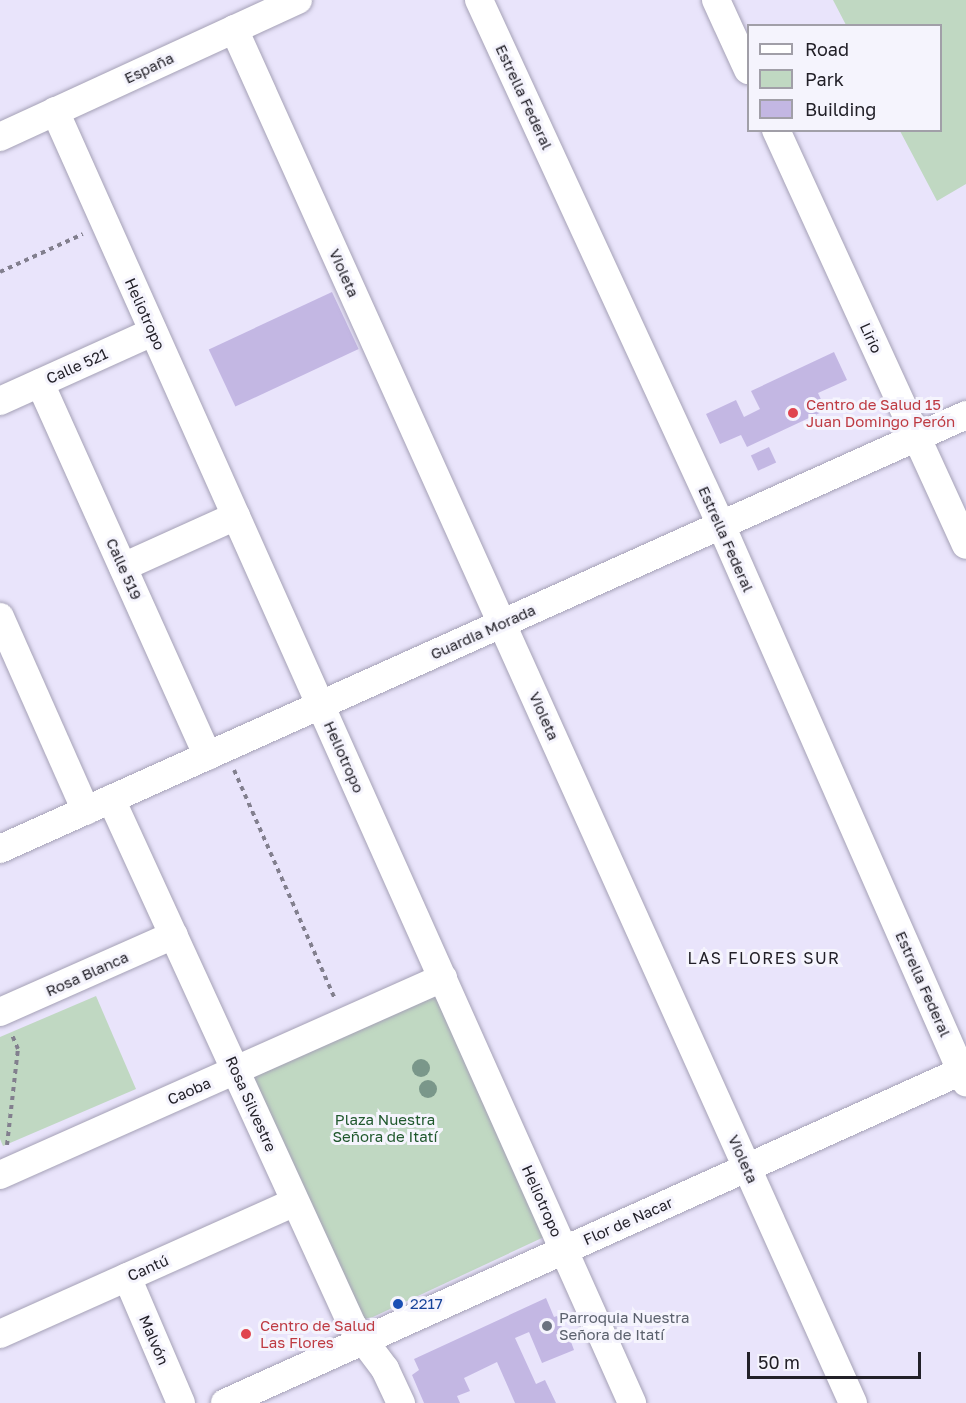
<!DOCTYPE html>
<html>
<head>
<meta charset="utf-8">
<style>
	body { margin:0 }
	#map { position:relative; width:966px; height:1403px; overflow:hidden; background:#e9e4fb; font-family:"Golos Text",sans-serif }
	div>[style] { position:absolute }
	.green>* { inset:0; background:#c0d8c2 }
	.building>* { inset:0; background:#c3b7e3; transform-origin:0 0 }
	.path>* { height:4px; margin-top:-2px; transform-origin:0; background:repeating-linear-gradient(90deg,#827f8e 0 4.5px,transparent 0 9px) }
	.roads { filter:drop-shadow(0 0 2px #a5a1b6) drop-shadow(0 0 2px #a5a1b6) }
	.minor>* { height:28px; margin:-14px; padding:0 14px; transform-origin:14px; border-radius:14px; background:#fff }
	.trees>* { width:18px; height:18px; margin:-9px; border-radius:50%; background:#7a978a }
	.dots>* { width:16px; height:16px; translate:-50% -50%; box-sizing:border-box; border:3px solid #f5f4fd; border-radius:50% }
	span { translate:-50% -50%; white-space:nowrap; text-align:center; line-height:1.15; -webkit-text-stroke:6px #f5f4fd; paint-order:stroke }
	.street-label { font-size:15px; color:#222028 }
	.health-label { font-size:15px; color:#be3a42 }
	.left { translate:0 -50%; text-align:left }
	.park-label { font-size:15px; color:#20582d }
	.transit-label { font-size:15px; color:#164399 }
	.worship-label { font-size:15px; color:#5b616d }
	.neighbourhood-label { font-size:16px; color:#222028; letter-spacing:1.5px }
	.legend { position:absolute; left:747px; top:24px; width:195px; height:108px; box-sizing:border-box; background:#f5f4fd; border:2px solid #a19fa8; margin:0; padding:8px 10px; list-style:none; font-size:18px; color:#222028 }
	.legend li { display:flex; align-items:center; gap:12px; height:30px }
	.legend b { width:30px; border:2px solid #a19fa8 }
	.scale { position:absolute; left:747px; top:1352px; width:174px; height:27px; box-sizing:border-box; border:3px solid #222028; border-top:0; padding-left:8px; font-size:18px; line-height:21px; white-space:nowrap; color:#222028; -webkit-text-stroke:4px #f5f4fd; paint-order:stroke }
</style>
</head>
<body>
<div id="map">
	<div class="green">
		<i style="clip-path:polygon(833px 0,966px 0,966px 184px,937px 201px,900px 131px,940px 130px,940px 26px,846px 25px)"></i>
		<i style="clip-path:polygon(436px 994px,544px 1237px,373px 1317px,364px 1319px,251px 1076px)"></i>
		<i style="clip-path:polygon(96px 996px,136px 1089px,3px 1146px,0 1139px,0 1037px)"></i>
	</div>
	<div class="building">
		<i style="left:332px;top:292px;width:63px;height:136px;rotate:65deg"></i>
		<i style="clip-path:polygon(834px 352px,847px 380px,818px 393px,826px 410px,747px 447px,741px 435px,720px 444px,706px 414px,736px 400px,744px 417px,760px 409px,751px 391px)"></i>
		<i style="left:769px;top:447px;width:17px;height:20px;rotate:65deg"></i>
		<i style="clip-path:polygon(546px 1298px,554px 1317px,557px 1316px,564px 1332px,567px 1331px,574px 1350px,542px 1363px,529px 1332px,515px 1338px,536px 1384px,545px 1380px,556px 1403px,515px 1403px,497px 1362px,464px 1378px,470px 1391px,457px 1396px,460px 1403px,424px 1403px,412px 1375px,419px 1370px,414px 1359px)"></i>
	</div>
	<div class="path">
		<i style="left:0;top:272px;width:91px;rotate:-24.6deg"></i>
		<i style="left:234px;top:770px;width:250px;rotate:66.2deg"></i>
		<i style="left:7px;top:1145px;width:97px;rotate:-83.5deg"></i>
		<i style="left:18px;top:1049px;width:15px;rotate:-113deg"></i>
	</div>
	<div class="roads">
		<div class="minor">
			<i style="left:479px;top:0;width:578px;rotate:65.25deg"></i>
			<i style="left:721px;top:525px;width:609px;rotate:66.26deg"></i>
			<i style="left:716px;top:0;width:77px;rotate:65.4deg"></i>
			<i style="left:234px;top:29px;width:1507px;rotate:65.75deg"></i>
			<i style="left:55px;top:111px;width:1415px;rotate:65.93deg"></i>
			<i style="left:776px;top:130px;width:456px;rotate:65.4deg"></i>
			<i style="left:0;top:137px;width:328px;rotate:-24.7deg"></i>
			<i style="left:40px;top:383px;width:409px;rotate:65.8deg"></i>
			<i style="left:0;top:401px;width:168px;rotate:-24.3deg"></i>
			<i style="left:123px;top:567px;width:124px;rotate:-24.3deg"></i>
			<i style="left:0;top:617px;width:212px;rotate:66.1deg"></i>
			<i style="left:111px;top:799px;width:579px;rotate:65.38deg"></i>
			<i style="left:352px;top:1325px;width:55px;rotate:53.1deg"></i>
			<i style="left:385px;top:1369px;width:38px;rotate:65deg"></i>
			<i style="left:0;top:849px;width:1059px;rotate:-24.19deg"></i>
			<i style="left:0;top:1012px;width:190px;rotate:-23.9deg"></i>
			<i style="left:0;top:1175px;width:485px;rotate:-24deg"></i>
			<i style="left:127px;top:1277px;width:137px;rotate:66.8deg"></i>
			<i style="left:0;top:1334px;width:323px;rotate:-24.1deg"></i>
			<i style="left:225px;top:1403px;width:813px;rotate:-24.26deg"></i>
		</div>
	</div>
	<div class="trees">
		<i style="left:421px;top:1068px"></i>
		<i style="left:428px;top:1089px"></i>
	</div>
	<div class="dots">
		<i style="left:793px;top:413px;background:#e0444e"></i>
		<i style="left:398px;top:1304px;background:#1a4fb4"></i>
		<i style="left:547px;top:1326px;background:#6b7280"></i>
		<i style="left:246px;top:1334px;background:#e0444e"></i>
	</div>
	<div class="street-label">
		<span style="left:149px;top:68px;rotate:-25deg">España</span>
		<span style="left:524px;top:97px;rotate:65deg">Estrella Federal</span>
		<span style="left:344px;top:273px;rotate:66deg">Violeta</span>
		<span style="left:145px;top:314px;rotate:66deg">Heliotropo</span>
		<span style="left:871px;top:338px;rotate:65deg">Lirio</span>
		<span style="left:77px;top:366px;rotate:-24deg">Calle 521</span>
		<span style="left:726px;top:539px;rotate:66deg">Estrella Federal</span>
		<span style="left:124px;top:569px;rotate:66deg">Calle 519</span>
		<span style="left:483px;top:632px;rotate:-24deg">Guardia Morada</span>
		<span style="left:544px;top:716px;rotate:66deg">Violeta</span>
		<span style="left:344px;top:757px;rotate:66deg">Heliotropo</span>
		<span style="left:87px;top:974px;rotate:-24deg">Rosa Blanca</span>
		<span style="left:923px;top:984px;rotate:66deg">Estrella Federal</span>
		<span style="left:189px;top:1091px;rotate:-24deg">Caoba</span>
		<span style="left:251px;top:1104px;rotate:66deg">Rosa Silvestre</span>
		<span style="left:743px;top:1159px;rotate:66deg">Violeta</span>
		<span style="left:542px;top:1201px;rotate:66deg">Heliotropo</span>
		<span style="left:628px;top:1221px;rotate:-24deg">Flor de Nacar</span>
		<span style="left:148px;top:1268px;rotate:-24deg">Cantú</span>
		<span style="left:154px;top:1340px;rotate:67deg">Malvón</span>
	</div>
	<div class="health-label">
		<span class="left" style="left:806px;top:413px">Centro de Salud 15<br>Juan Domingo Perón</span>
		<span class="left" style="left:260px;top:1334px">Centro de Salud<br>Las Flores</span>
	</div>
	<div class="park-label">
		<span style="left:385px;top:1128px">Plaza Nuestra<br>Señora de Itatí</span>
	</div>
	<div class="transit-label">
		<span class="left" style="left:410px;top:1304px">2217</span>
	</div>
	<div class="worship-label">
		<span class="left" style="left:559px;top:1326px">Parroquia Nuestra<br>Señora de Itatí</span>
	</div>
	<div class="neighbourhood-label">
		<span style="left:764px;top:958px">LAS FLORES SUR</span>
	</div>
	<ul class="legend">
	<li><b style="height:8px;background:#fff"></b>Road</li>
	<li><b style="height:16px;background:#c0d8c2"></b>Park</li>
	<li><b style="height:16px;background:#c3b7e3"></b>Building</li>
	</ul>
	<div class="scale">50 m</div>
</div>
</body>
</html>
